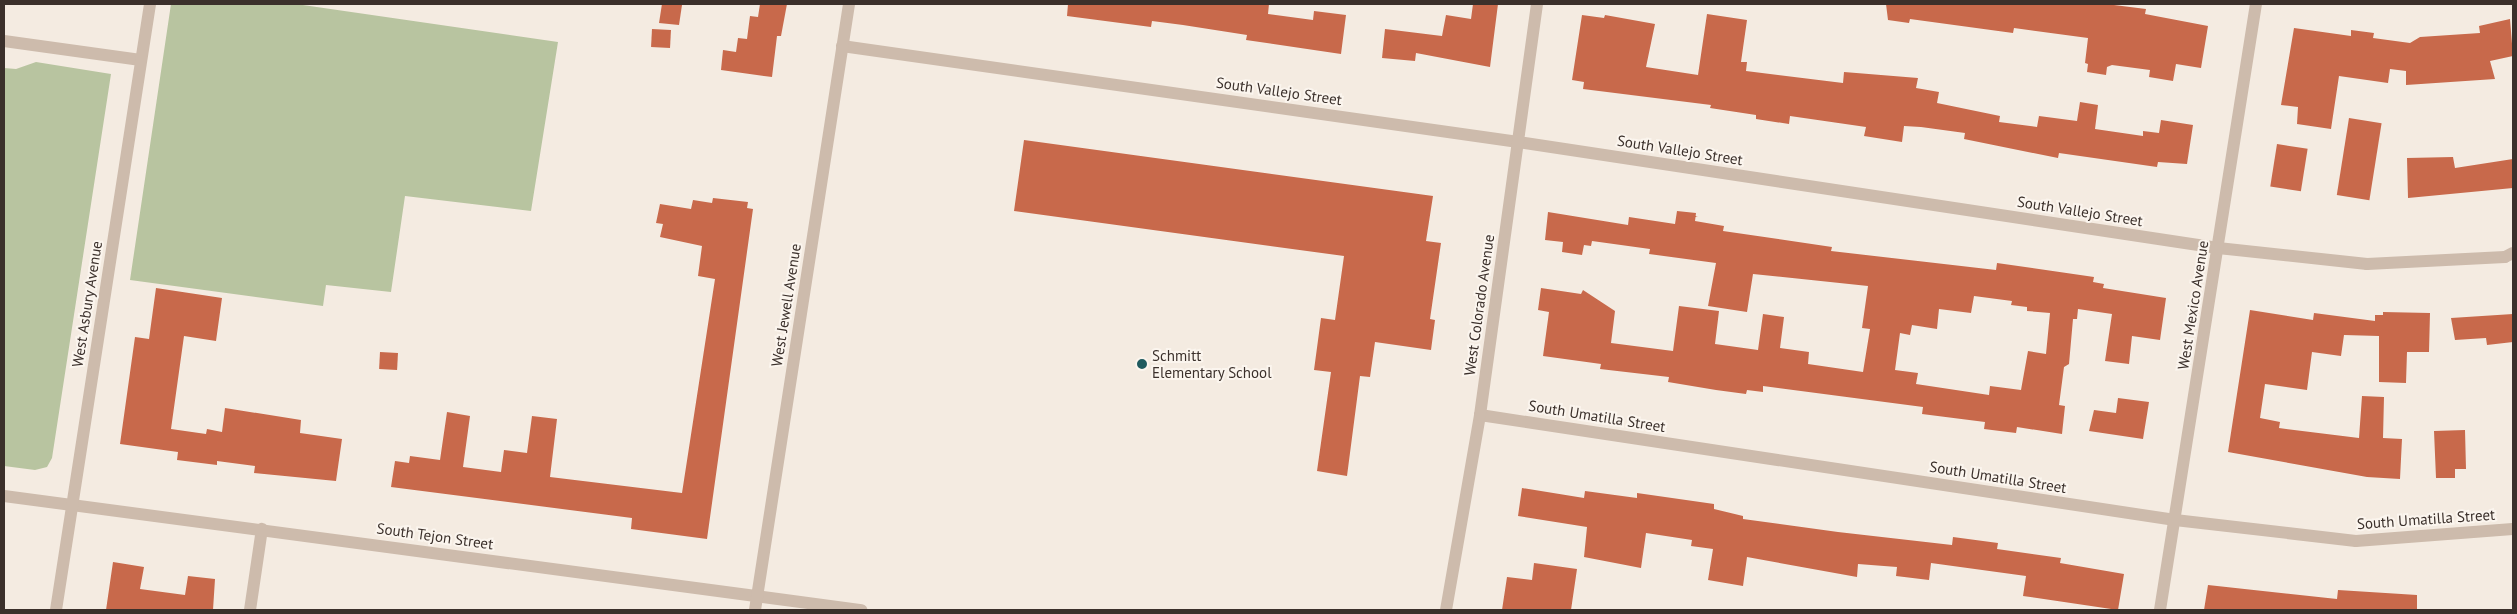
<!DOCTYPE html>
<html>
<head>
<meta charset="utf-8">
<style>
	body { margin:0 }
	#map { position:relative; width:2517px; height:614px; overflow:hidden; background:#f4ebe1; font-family:"PT Sans",sans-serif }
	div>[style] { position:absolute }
	.green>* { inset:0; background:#b8c4a0 }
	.building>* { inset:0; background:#c8694b; transform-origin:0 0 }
	.service>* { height:12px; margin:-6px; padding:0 6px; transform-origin:6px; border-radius:6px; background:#cdbbac }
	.minor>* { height:12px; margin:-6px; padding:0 6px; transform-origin:6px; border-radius:6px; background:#cdbbac }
	.tertiary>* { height:12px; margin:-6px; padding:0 6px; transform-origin:6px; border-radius:6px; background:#cdbbac }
	.dots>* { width:14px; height:14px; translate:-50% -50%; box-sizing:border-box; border:2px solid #fbf5ee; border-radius:50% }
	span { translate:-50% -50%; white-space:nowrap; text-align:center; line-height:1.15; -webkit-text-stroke:4px #fbf5ee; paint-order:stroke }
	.street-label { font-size:15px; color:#3b302b }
	.poi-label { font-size:15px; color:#3b302b }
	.left { translate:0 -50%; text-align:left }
	.frame { position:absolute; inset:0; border:5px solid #3b302b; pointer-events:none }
</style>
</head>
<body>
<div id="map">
	<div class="green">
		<i style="clip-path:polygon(171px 4px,296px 4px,558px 42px,531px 211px,405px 196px,391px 292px,326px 285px,323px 306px,130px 280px)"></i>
		<i style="clip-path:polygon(36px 62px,111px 74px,52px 458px,47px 467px,35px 470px,4px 466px,4px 68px,16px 69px)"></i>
	</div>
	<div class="building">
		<i style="clip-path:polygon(662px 4px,682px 5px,679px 25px,659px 23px)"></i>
		<i style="clip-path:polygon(760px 4px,787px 4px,781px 36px,777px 36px,772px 77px,721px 70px,723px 50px,736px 52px,738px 38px,747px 39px,750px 16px,758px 17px)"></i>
		<i style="clip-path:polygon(1068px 4px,1269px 4px,1268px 14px,1313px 20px,1314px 11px,1346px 15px,1341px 54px,1246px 40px,1247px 35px,1183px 25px,1152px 21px,1151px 27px,1067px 16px)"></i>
		<i style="clip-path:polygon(1473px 4px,1498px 4px,1490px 67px,1416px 53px,1415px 61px,1382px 58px,1385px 29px,1442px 36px,1446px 15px,1471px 19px)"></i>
		<i style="clip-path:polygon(1886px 4px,2106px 4px,2146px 9px,2145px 14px,2208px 26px,2201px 68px,2176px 64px,2173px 81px,2149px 77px,2150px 70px,2112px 65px,2107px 67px,2106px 75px,2087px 72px,2088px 64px,2085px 63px,2088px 38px,2014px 28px,2013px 33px,1910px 19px,1909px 23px,1888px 20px)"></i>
		<i style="clip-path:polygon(1707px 14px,1747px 20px,1741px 62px,1747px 62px,1746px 71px,1843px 83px,1844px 72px,1918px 78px,1916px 88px,1939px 92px,1937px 103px,2000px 116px,1999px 122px,2037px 127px,2039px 116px,2077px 121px,2080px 102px,2098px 105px,2095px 129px,2143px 136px,2143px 131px,2159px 133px,2161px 120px,2193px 125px,2187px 164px,2158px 162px,2157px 167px,2059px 153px,2058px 158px,1964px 139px,1965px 133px,1921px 127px,1904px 126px,1902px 142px,1864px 136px,1866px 127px,1790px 116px,1789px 124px,1756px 119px,1756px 115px,1710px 108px,1711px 105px,1583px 89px,1584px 82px,1572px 80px,1582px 15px,1604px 18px,1605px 15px,1655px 24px,1646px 67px,1698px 75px)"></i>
		<i style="clip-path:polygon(2510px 19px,2513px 56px,2490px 61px,2495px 79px,2406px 85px,2406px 71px,2390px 69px,2388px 83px,2339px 76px,2331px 129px,2297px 124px,2298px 107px,2281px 105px,2294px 28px,2351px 36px,2351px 30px,2374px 33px,2373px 38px,2410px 43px,2420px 37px,2480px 33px,2479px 26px)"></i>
		<i style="left:652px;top:29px;width:19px;height:18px;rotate:3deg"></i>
		<i style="left:2349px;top:118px;width:33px;height:78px;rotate:9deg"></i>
		<i style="clip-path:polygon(1024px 140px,1433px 196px,1426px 241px,1441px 243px,1430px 319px,1435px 320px,1431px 350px,1375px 342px,1370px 377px,1360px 376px,1347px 476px,1317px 471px,1331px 372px,1314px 370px,1321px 318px,1335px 320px,1344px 256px,1014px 211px)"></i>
		<i style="left:2277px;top:144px;width:31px;height:43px;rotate:9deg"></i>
		<i style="clip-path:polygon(2453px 157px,2455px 168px,2513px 159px,2513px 188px,2408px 198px,2407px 158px)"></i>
		<i style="clip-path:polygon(713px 198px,748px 202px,747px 208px,753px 209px,707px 539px,631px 529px,632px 518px,391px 487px,395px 461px,409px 463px,410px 456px,440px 460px,447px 412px,470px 416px,463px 467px,501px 472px,504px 450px,527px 453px,532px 416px,557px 419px,550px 477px,682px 493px,715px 279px,698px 276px,702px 246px,660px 237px,663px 224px,656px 223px,660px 204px,691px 209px,693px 200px,712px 203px)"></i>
		<i style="clip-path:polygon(evenodd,1677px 211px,1696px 213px,1695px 221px,1724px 226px,1723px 231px,1832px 247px,1831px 251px,1996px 270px,1997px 263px,2094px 277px,2093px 282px,2104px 284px,2103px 288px,2166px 298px,2160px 340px,2132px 336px,2129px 364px,2105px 361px,2112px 314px,2078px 309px,2077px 319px,2073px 319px,2069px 364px,2064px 367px,2059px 405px,2065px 406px,2062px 434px,2017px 427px,2016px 433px,1984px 429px,1985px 422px,1922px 414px,1923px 407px,1763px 386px,1763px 392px,1747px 390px,1746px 394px,1716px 390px,1668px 382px,1669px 377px,1600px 369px,1601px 364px,1543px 356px,1549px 312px,1538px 310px,1541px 288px,1581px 294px,1583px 290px,1615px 311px,1611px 343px,1673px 351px,1679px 306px,1719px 311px,1715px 344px,1758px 350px,1763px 314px,1784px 317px,1780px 348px,1809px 352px,1808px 364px,1863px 372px,1870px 329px,1862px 328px,1868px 286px,1753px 274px,1747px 312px,1708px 306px,1716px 263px,1649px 254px,1650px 249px,1592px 241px,1591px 246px,1584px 245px,1582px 255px,1562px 252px,1563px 242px,1545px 240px,1548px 212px,1628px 225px,1629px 217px,1675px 224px,1677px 211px,1974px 296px,2012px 301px,2011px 305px,2027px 307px,2027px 311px,2050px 313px,2046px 354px,2028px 351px,2021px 390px,1990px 386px,1989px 395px,1916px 384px,1918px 373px,1895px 370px,1900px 333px,1910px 335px,1912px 325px,1937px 329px,1939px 309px,1971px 313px,1974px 296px)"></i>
		<i style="clip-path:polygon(156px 288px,222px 298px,216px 341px,184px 336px,171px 429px,206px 434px,207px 429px,222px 432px,225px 408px,301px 420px,300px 433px,342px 439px,336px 481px,254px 473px,255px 466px,217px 461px,217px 465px,177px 460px,178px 452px,120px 444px,135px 337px,149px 339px)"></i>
		<i style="clip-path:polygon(2250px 310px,2313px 320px,2314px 313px,2375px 321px,2375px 315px,2383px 315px,2383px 312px,2430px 313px,2429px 352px,2407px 352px,2406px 383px,2379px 382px,2379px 336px,2344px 335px,2341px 356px,2312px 352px,2307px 390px,2265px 384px,2260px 418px,2280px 422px,2279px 428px,2359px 438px,2362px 396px,2384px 397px,2383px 438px,2402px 439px,2400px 479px,2367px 477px,2228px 452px)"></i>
		<i style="clip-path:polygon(2513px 314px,2513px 342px,2487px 345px,2486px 338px,2455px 340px,2451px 318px)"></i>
		<i style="left:380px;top:352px;width:18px;height:17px;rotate:3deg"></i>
		<i style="clip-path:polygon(2118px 398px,2149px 402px,2143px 439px,2089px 431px,2094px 410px,2116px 413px)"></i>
		<i style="clip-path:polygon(2465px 430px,2466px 469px,2455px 469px,2455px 478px,2436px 478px,2434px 431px)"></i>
		<i style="clip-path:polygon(1522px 488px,1584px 498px,1585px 491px,1637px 498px,1637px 493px,1714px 504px,1714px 509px,1743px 516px,1743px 519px,1838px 532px,1952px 545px,1953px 537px,1998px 543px,1997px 549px,2061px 558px,2060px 563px,2124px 574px,2118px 610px,2023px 596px,2026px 576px,1931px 563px,1929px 580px,1896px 576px,1897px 567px,1858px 564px,1857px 577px,1747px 557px,1743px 586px,1708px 580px,1713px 549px,1691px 546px,1692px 540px,1646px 533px,1641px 568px,1584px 557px,1587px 527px,1518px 516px)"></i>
		<i style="clip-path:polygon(113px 562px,144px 567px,140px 589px,185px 595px,188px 576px,215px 579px,213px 610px,106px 610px)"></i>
		<i style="clip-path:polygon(1534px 563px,1577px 569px,1571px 610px,1502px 610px,1507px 577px,1532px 580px)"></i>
		<i style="clip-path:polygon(2208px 585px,2337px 599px,2338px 590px,2417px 595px,2417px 610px,2204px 610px)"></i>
	</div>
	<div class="service">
		<i style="left:4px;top:41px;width:138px;rotate:7.9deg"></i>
		<i style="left:250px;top:610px;width:82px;rotate:-81.6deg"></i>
	</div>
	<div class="minor">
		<i style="left:842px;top:46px;width:683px;rotate:8.08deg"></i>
		<i style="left:1518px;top:142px;width:708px;rotate:8.61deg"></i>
		<i style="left:2218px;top:248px;width:150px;rotate:6.1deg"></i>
		<i style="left:2367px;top:264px;width:138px;rotate:-2.9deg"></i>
		<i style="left:2505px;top:257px;width:9px;rotate:-27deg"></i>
		<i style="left:1480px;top:415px;width:703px;rotate:8.59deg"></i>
		<i style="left:2175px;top:520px;width:182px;rotate:6.6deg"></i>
		<i style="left:2356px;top:541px;width:157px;rotate:-4.4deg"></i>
		<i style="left:4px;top:496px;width:865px;rotate:7.58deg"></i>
		<i style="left:56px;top:610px;width:613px;rotate:-81.18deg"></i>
		<i style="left:1446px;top:610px;width:198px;rotate:-80.1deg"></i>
		<i style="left:1480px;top:415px;width:415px;rotate:-82.1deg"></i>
		<i style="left:2160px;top:610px;width:614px;rotate:-81deg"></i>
	</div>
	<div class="tertiary">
		<i style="left:755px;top:610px;width:613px;rotate:-81.18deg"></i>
	</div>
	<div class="dots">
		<i style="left:1142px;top:364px;background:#1f5a5e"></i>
	</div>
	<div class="street-label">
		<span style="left:1279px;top:91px;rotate:8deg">South Vallejo Street</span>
		<span style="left:1680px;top:150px;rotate:9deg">South Vallejo Street</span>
		<span style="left:2080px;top:211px;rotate:9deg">South Vallejo Street</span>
		<span style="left:87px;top:304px;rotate:-81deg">West Asbury Avenue</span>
		<span style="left:786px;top:305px;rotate:-81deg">West Jewell Avenue</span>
		<span style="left:1479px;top:305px;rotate:-82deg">West Colorado Avenue</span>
		<span style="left:2193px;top:305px;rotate:-81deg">West Mexico Avenue</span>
		<span style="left:1597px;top:416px;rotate:9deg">South Umatilla Street</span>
		<span style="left:1998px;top:477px;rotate:9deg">South Umatilla Street</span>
		<span style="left:2426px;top:519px;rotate:-4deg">South Umatilla Street</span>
		<span style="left:435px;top:536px;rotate:8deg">South Tejon Street</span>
	</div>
	<div class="poi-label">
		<span class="left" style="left:1152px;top:364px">Schmitt<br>Elementary School</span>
	</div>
	<div class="frame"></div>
</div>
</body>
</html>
